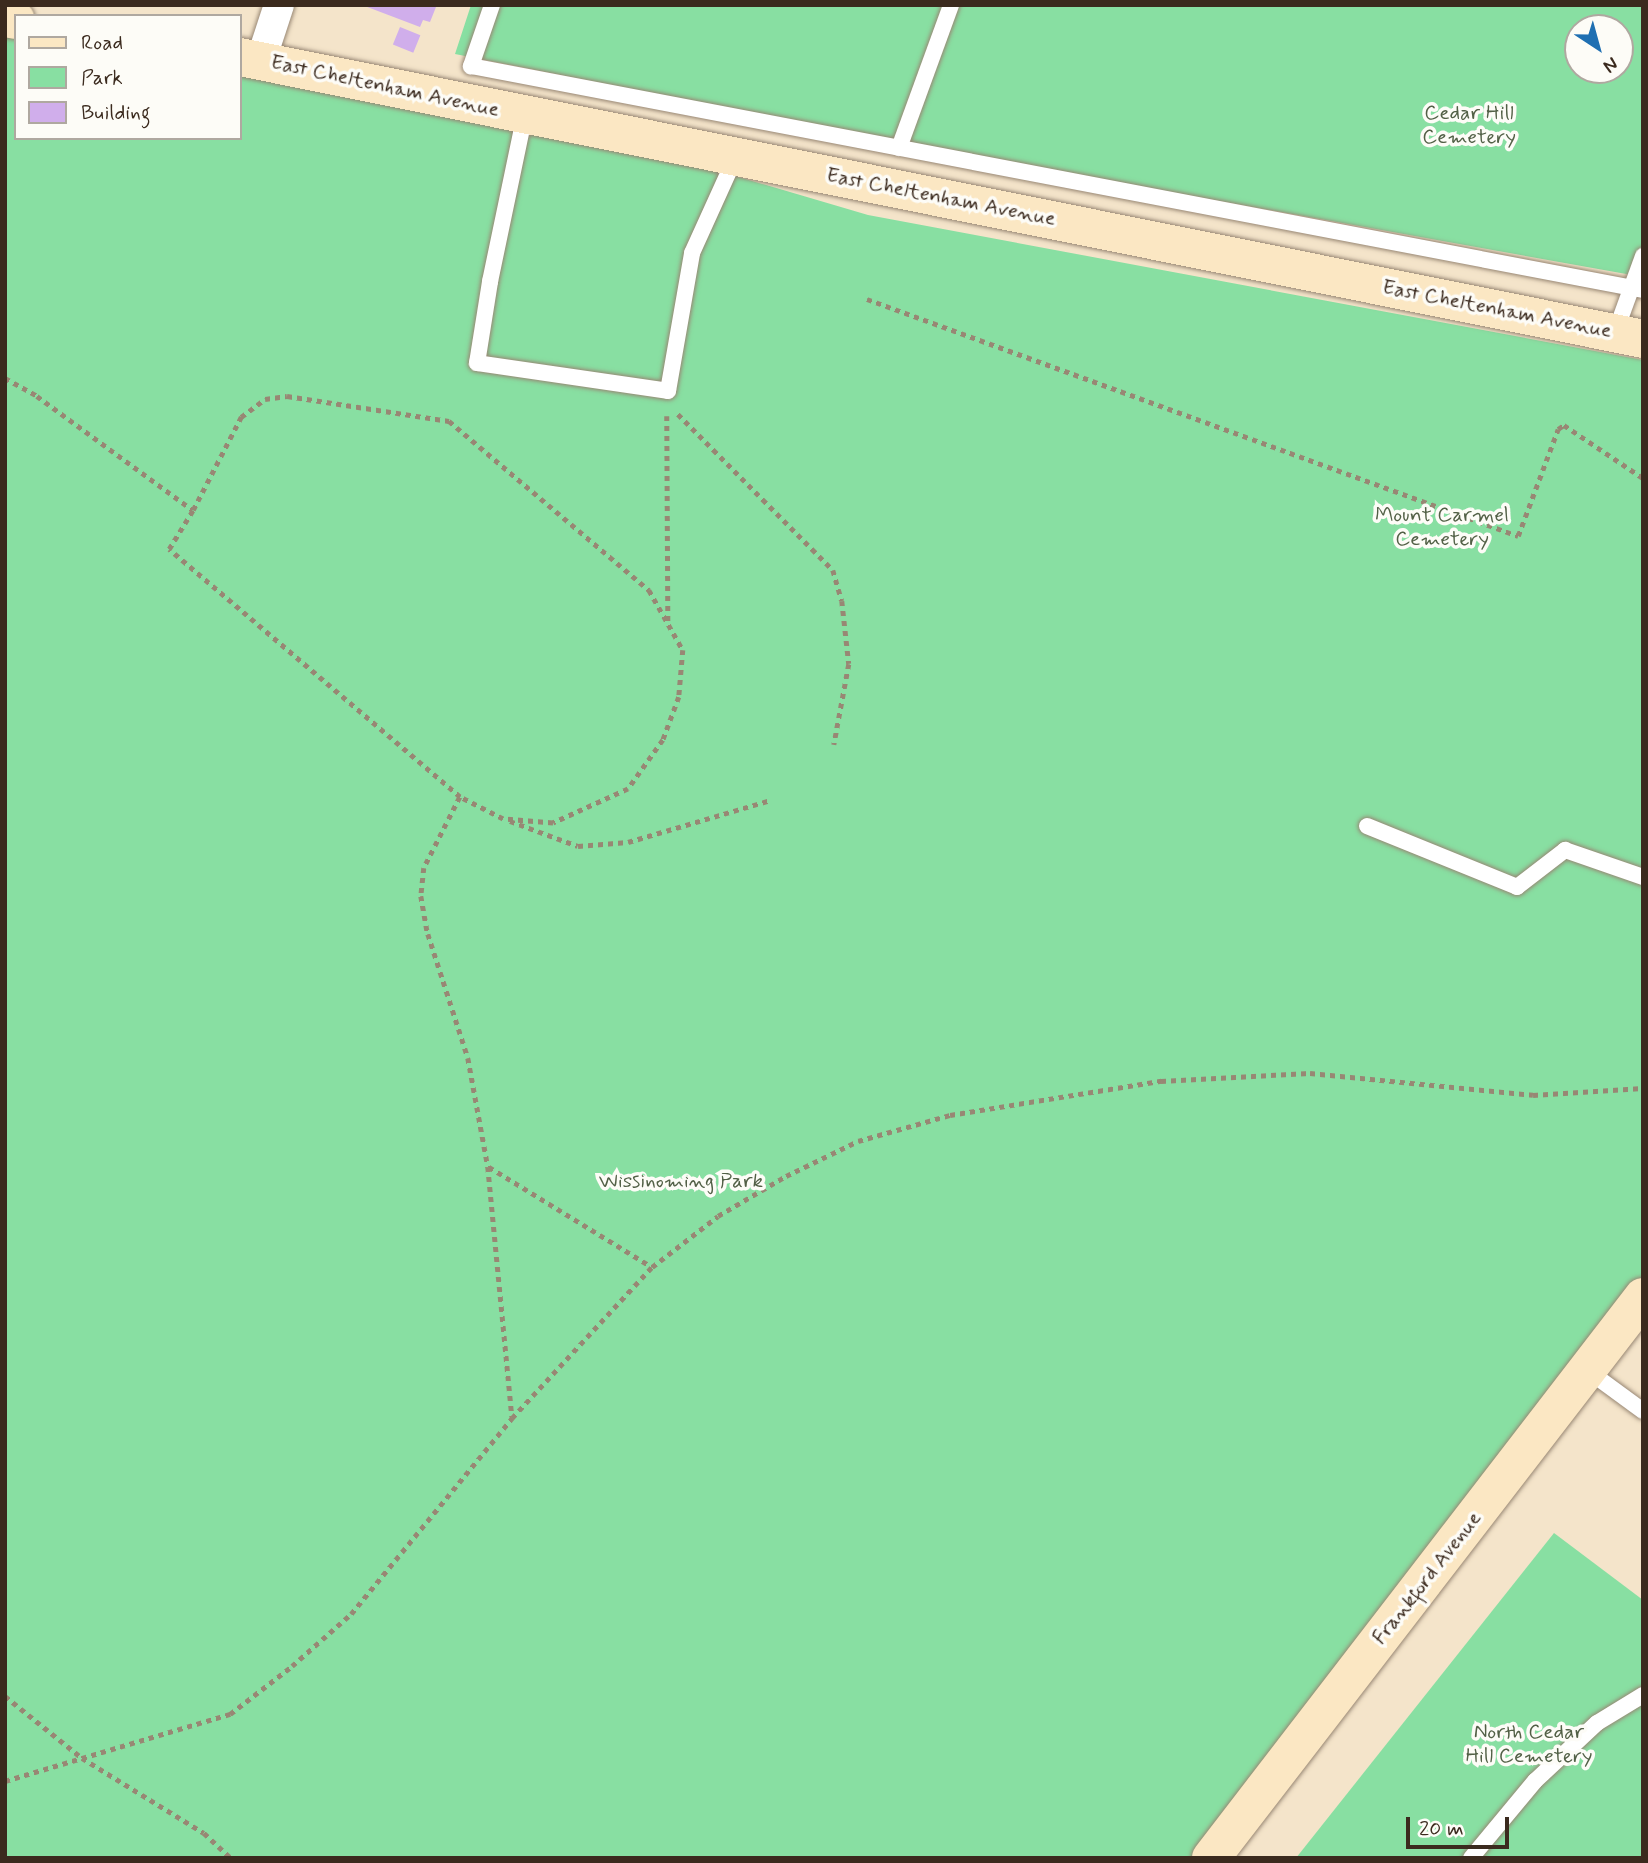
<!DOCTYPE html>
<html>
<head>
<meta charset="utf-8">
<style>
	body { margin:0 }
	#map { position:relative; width:1648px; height:1863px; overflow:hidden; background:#f4e4ca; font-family:Mynerve,sans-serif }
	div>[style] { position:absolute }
	.green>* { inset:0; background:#88dfa2 }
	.building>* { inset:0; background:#d0aeeb; transform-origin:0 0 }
	.path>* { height:4.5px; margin-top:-2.25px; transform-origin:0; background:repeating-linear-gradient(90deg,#988774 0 5px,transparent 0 10px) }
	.roads { filter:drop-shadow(0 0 2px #988774) drop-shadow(0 0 2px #988774) }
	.lane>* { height:16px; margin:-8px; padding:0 8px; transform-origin:8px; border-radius:8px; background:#fff }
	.street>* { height:30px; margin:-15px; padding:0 15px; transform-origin:15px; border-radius:15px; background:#fff }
	.secondary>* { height:38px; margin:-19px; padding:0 19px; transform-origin:19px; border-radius:19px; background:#fbe7c3 }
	span { translate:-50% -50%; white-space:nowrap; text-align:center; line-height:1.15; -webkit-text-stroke:7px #fdfcf7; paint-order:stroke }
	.street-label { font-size:21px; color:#3b2a1e }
	.park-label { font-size:21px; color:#526046 }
	.frame { position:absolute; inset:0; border:7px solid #3b2a1e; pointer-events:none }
	.legend { position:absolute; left:14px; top:14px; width:228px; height:126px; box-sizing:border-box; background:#fdfcf7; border:2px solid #afa8a0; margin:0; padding:9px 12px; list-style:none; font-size:21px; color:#3b2a1e }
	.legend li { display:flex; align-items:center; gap:14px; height:35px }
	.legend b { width:35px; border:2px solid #afa8a0 }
	.north { position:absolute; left:1564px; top:14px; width:70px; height:70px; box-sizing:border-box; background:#fdfcf7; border:2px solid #afa8a0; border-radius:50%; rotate:144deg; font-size:19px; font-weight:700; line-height:28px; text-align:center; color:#3b2a1e }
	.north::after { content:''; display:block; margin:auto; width:24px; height:32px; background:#1f6fb2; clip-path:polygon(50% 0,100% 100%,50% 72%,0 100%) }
	.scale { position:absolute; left:1406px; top:1817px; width:103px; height:32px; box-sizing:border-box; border:4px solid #3b2a1e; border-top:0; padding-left:9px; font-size:21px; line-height:24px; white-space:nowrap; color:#3b2a1e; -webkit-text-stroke:5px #fdfcf7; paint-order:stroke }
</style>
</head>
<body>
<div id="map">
	<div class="green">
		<i style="clip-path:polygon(evenodd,471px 5px,1643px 5px,1643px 277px,919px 147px,455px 54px,471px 5px,1578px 28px,1620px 28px,1620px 70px,1578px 70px,1578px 28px)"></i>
		<i style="clip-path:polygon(5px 18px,16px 20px,16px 138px,240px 138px,240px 57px,525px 114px,868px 215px,1643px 360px,1643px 1297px,1211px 1858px,5px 1858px)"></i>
		<i style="clip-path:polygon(1554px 1533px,1643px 1600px,1643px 1858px,1296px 1858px)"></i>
	</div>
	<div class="building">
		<i style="clip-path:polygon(362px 5px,431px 5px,436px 7px,430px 22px,423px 20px,420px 27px)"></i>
		<i style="left:400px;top:27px;width:22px;height:19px;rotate:22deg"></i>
	</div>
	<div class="path">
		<i style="left:867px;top:299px;width:693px;rotate:20deg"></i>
		<i style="left:1518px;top:536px;width:114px;rotate:-69.5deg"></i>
		<i style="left:1558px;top:429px;width:7px;rotate:-34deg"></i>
		<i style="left:1564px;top:425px;width:95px;rotate:33.9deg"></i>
		<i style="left:5px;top:378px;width:37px;rotate:29deg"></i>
		<i style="left:37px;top:396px;width:193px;rotate:36.2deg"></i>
		<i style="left:287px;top:396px;width:164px;rotate:8.8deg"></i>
		<i style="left:449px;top:421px;width:262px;rotate:40.2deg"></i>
		<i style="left:649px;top:590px;width:69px;rotate:60.5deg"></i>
		<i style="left:683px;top:650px;width:47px;rotate:94.9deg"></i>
		<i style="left:679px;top:697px;width:46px;rotate:110.4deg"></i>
		<i style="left:663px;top:740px;width:60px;rotate:125.5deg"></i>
		<i style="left:628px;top:789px;width:82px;rotate:155.6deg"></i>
		<i style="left:553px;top:823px;width:50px;rotate:-175.4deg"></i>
		<i style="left:503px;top:819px;width:48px;rotate:-152.9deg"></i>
		<i style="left:460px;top:797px;width:382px;rotate:-139.6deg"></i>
		<i style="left:169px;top:549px;width:46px;rotate:-58.4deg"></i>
		<i style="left:193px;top:510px;width:105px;rotate:-62.7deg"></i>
		<i style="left:241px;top:417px;width:30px;rotate:-37deg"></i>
		<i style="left:265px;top:399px;width:22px;rotate:-8deg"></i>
		<i style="left:678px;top:414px;width:220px;rotate:45.2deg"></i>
		<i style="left:833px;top:570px;width:32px;rotate:74deg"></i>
		<i style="left:842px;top:601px;width:63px;rotate:83.7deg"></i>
		<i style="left:849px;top:664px;width:82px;rotate:100.5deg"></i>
		<i style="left:667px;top:416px;width:205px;rotate:89.7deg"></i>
		<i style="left:460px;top:797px;width:80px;rotate:116.9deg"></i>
		<i style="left:424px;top:868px;width:28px;rotate:96deg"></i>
		<i style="left:421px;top:896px;width:39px;rotate:80deg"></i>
		<i style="left:428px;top:934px;width:130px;rotate:72.1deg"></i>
		<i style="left:468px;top:1058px;width:111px;rotate:79.6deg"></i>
		<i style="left:488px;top:1167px;width:251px;rotate:84.5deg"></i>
		<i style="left:510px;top:821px;width:72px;rotate:20.2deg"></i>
		<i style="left:578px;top:846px;width:50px;rotate:-4.6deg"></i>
		<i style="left:628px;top:842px;width:149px;rotate:-16.4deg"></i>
		<i style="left:489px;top:1167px;width:191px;rotate:31.5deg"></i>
		<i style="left:5px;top:1696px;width:99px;rotate:38.8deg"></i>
		<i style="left:82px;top:1758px;width:143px;rotate:31.6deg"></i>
		<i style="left:204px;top:1833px;width:37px;rotate:43deg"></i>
		<i style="left:5px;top:1781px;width:235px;rotate:-16.6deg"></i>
		<i style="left:230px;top:1714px;width:78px;rotate:-37.7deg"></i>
		<i style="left:292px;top:1666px;width:79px;rotate:-41.4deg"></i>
		<i style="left:351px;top:1614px;width:254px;rotate:-50.6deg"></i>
		<i style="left:512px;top:1418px;width:206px;rotate:-47.2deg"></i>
		<i style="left:652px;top:1267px;width:83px;rotate:-37.7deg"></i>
		<i style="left:718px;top:1216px;width:79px;rotate:-30.5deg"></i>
		<i style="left:786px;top:1176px;width:80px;rotate:-25.9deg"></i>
		<i style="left:858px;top:1141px;width:96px;rotate:-15.8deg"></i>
		<i style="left:950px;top:1115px;width:214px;rotate:-9.2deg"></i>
		<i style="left:1161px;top:1081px;width:149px;rotate:-3.1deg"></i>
		<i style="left:1310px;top:1073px;width:224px;rotate:5.6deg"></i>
		<i style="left:1533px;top:1095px;width:110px;rotate:-3.6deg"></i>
	</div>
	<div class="roads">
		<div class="lane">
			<i style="left:492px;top:5px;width:65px;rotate:109deg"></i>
			<i style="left:471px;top:66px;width:1193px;rotate:10.82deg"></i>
			<i style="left:525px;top:114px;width:172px;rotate:101.8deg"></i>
			<i style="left:490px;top:282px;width:82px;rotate:99.1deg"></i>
			<i style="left:477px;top:363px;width:193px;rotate:8.3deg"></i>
			<i style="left:668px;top:391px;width:140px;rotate:-80.1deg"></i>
			<i style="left:692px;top:253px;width:107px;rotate:-65.6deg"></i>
			<i style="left:899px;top:148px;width:152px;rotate:-70deg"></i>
			<i style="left:1615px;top:333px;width:82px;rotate:-70deg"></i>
			<i style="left:1367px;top:826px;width:162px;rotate:22.1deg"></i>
			<i style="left:1517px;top:887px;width:61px;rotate:-37.6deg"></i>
			<i style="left:1565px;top:850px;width:83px;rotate:19.1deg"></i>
			<i style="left:1587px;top:1370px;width:69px;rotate:36.2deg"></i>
			<i style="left:1471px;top:1858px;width:100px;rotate:-50.3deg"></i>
			<i style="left:1535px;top:1781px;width:85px;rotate:-43.1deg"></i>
			<i style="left:1597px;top:1723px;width:54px;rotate:-31.3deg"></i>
		</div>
		<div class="street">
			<i style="left:261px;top:60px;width:58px;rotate:-71.9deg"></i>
		</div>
		<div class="secondary">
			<i style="left:5px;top:18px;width:11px;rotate:10deg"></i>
			<i style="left:240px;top:57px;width:1431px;rotate:11.36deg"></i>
			<i style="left:1211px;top:1858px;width:708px;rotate:-52.4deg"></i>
		</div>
	</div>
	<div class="street-label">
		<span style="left:385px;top:86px;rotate:12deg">East Cheltenham Avenue</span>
		<span style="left:941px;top:197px;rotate:11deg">East Cheltenham Avenue</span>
		<span style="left:1497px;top:309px;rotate:11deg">East Cheltenham Avenue</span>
		<span style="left:1427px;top:1578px;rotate:-52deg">Frankford Avenue</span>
	</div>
	<div class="park-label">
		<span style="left:1469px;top:125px">Cedar Hill<br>Cemetery</span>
		<span style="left:1442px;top:527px">Mount Carmel<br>Cemetery</span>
		<span style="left:681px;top:1181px">Wissinoming Park</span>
		<span style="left:1529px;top:1744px">North Cedar<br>Hill Cemetery</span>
	</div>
	<div class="frame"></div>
	<ul class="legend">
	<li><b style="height:9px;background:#fbe7c3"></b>Road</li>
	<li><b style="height:19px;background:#88dfa2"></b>Park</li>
	<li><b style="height:19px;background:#d0aeeb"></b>Building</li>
	</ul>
	<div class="north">N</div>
	<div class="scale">20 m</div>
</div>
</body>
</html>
